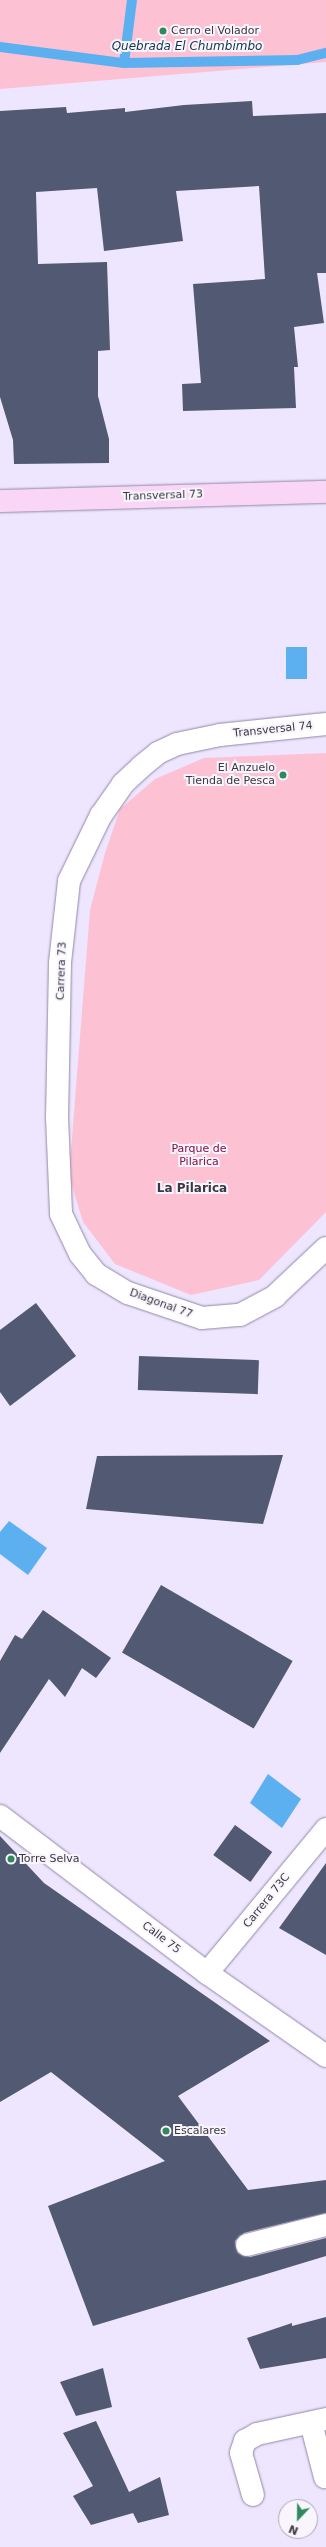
<!DOCTYPE html>
<html>
<head>
<meta charset="utf-8">
<style>
	body { margin:0 }
	#map { position:relative; width:326px; height:2547px; overflow:hidden; background:#eee5ff; font-family:"DejaVu Sans",sans-serif }
	div>[style] { position:absolute }
	.green>* { inset:0; background:#fdc1d4 }
	.water>* { inset:0; background:#5cb0f0; transform-origin:0 0 }
	.stream>* { height:10px; margin:-5px; padding:0 5px; transform-origin:5px; border-radius:5px; background:#5cb0f0 }
	.building>* { inset:0; background:#515973; transform-origin:0 0 }
	.roads { filter:drop-shadow(0 0 1px #9288a5) drop-shadow(0 0 1px #9288a5) }
	.minor>* { height:22px; margin:-11px; padding:0 11px; transform-origin:11px; border-radius:11px; background:#fff }
	.major>* { height:22px; margin:-11px; padding:0 11px; transform-origin:11px; border-radius:11px; background:#f9d6f6 }
	.dots>* { width:11px; height:11px; translate:-50% -50%; box-sizing:border-box; border:2px solid #f8f6fc; border-radius:50% }
	span { translate:-50% -50%; white-space:nowrap; text-align:center; line-height:1.15; -webkit-text-stroke:4px #f8f6fc; paint-order:stroke }
	.poi-label { font-size:11px; color:#3b3643 }
	.left { translate:0 -50%; text-align:left }
	.right { translate:-100% -50%; text-align:right }
	.street-label { font-size:11px; color:#3b3643 }
	.park-label { font-size:11px; color:#840e48 }
	.water-label { font-size:12px; color:#12354f; font-style:italic }
	.neighbourhood-label { font-size:12px; color:#3b3643; font-weight:700 }
	.north { position:absolute; left:278px; top:2499px; width:40px; height:40px; box-sizing:border-box; background:#f8f6fc; border:1px solid #aca9b2; border-radius:50%; rotate:202deg; font-size:11px; font-weight:700; line-height:16px; text-align:center; color:#3b3643 }
	.north::after { content:''; display:block; margin:auto; width:14px; height:18px; background:#31885d; clip-path:polygon(50% 0,100% 100%,50% 72%,0 100%) }
</style>
</head>
<body>
<div id="map">
	<div class="green">
		<i style="clip-path:polygon(0 0,326px 0,326px 62px,0 89px)"></i>
		<i style="clip-path:polygon(326px 753px,326px 1212px,259px 1280px,191px 1295px,115px 1264px,83px 1222px,69px 1176px,90px 910px,105px 853px,120px 809px,155px 779px,204px 758px)"></i>
	</div>
	<div class="water">
		<i style="left:286px;top:647px;width:21px;height:32px"></i>
		<i style="clip-path:polygon(9px 1521px,47px 1548px,28px 1575px,0 1554px,0 1532px)"></i>
		<i style="clip-path:polygon(268px 1774px,301px 1799px,282px 1828px,250px 1803px)"></i>
	</div>
	<div class="stream">
		<i style="left:0;top:47px;width:125px;rotate:7.4deg"></i>
		<i style="left:124px;top:63px;width:173px;rotate:-1deg"></i>
		<i style="left:297px;top:60px;width:30px;rotate:-14deg"></i>
		<i style="left:124px;top:63px;width:64px;rotate:-82.8deg"></i>
	</div>
	<div class="building">
		<i style="clip-path:polygon(252px 101px,253px 116px,326px 113px,326px 273px,317px 273px,324px 323px,294px 327px,298px 367px,294px 367px,296px 408px,183px 411px,182px 384px,201px 383px,193px 284px,265px 279px,259px 186px,176px 191px,183px 241px,104px 251px,97px 188px,36px 192px,38px 264px,107px 262px,110px 350px,98px 351px,98px 396px,109px 439px,109px 463px,14px 464px,13px 440px,0 397px,0 111px,66px 107px,67px 113px,125px 108px,125px 112px,184px 105px)"></i>
		<i style="clip-path:polygon(36px 1303px,76px 1356px,10px 1406px,0 1392px,0 1330px)"></i>
		<i style="left:139px;top:1356px;width:120px;height:34px;rotate:2deg"></i>
		<i style="clip-path:polygon(283px 1455px,263px 1524px,86px 1509px,97px 1456px)"></i>
		<i style="left:161px;top:1585px;width:152px;height:78px;rotate:30deg"></i>
		<i style="clip-path:polygon(43px 1610px,111px 1658px,96px 1678px,82px 1668px,65px 1697px,49px 1679px,0 1753px,0 1661px,15px 1635px,22px 1639px)"></i>
		<i style="left:235px;top:1825px;width:46px;height:37px;rotate:36deg"></i>
		<i style="clip-path:polygon(0 1836px,44px 1883px,270px 2041px,178px 2096px,248px 2190px,326px 2180px,326px 2213px,244px 2233px,235px 2241px,238px 2253px,250px 2257px,326px 2238px,326px 2256px,93px 2326px,48px 2206px,165px 2161px,51px 2072px,0 2102px)"></i>
		<i style="clip-path:polygon(326px 1863px,326px 1955px,279px 1928px)"></i>
		<i style="clip-path:polygon(326px 2317px,326px 2358px,260px 2369px,247px 2338px,292px 2323px,292px 2326px)"></i>
		<i style="clip-path:polygon(103px 2368px,112px 2407px,76px 2416px,60px 2382px)"></i>
		<i style="clip-path:polygon(96px 2421px,129px 2492px,160px 2477px,169px 2515px,138px 2523px,133px 2513px,91px 2525px,73px 2496px,93px 2486px,63px 2433px)"></i>
	</div>
	<div class="roads">
		<div class="minor">
			<i style="left:326px;top:724px;width:107px;rotate:174.1deg"></i>
			<i style="left:220px;top:735px;width:44px;rotate:168.2deg"></i>
			<i style="left:177px;top:744px;width:21px;rotate:155deg"></i>
			<i style="left:158px;top:753px;width:22px;rotate:141deg"></i>
			<i style="left:141px;top:767px;width:25px;rotate:137deg"></i>
			<i style="left:123px;top:784px;width:38px;rotate:125deg"></i>
			<i style="left:101px;top:815px;width:73px;rotate:115.9deg"></i>
			<i style="left:69px;top:881px;width:82px;rotate:96.3deg"></i>
			<i style="left:60px;top:963px;width:154px;rotate:91.1deg"></i>
			<i style="left:57px;top:1117px;width:97px;rotate:87.6deg"></i>
			<i style="left:61px;top:1214px;width:44px;rotate:64.6deg"></i>
			<i style="left:80px;top:1254px;width:26px;rotate:51deg"></i>
			<i style="left:96px;top:1274px;width:37px;rotate:31deg"></i>
			<i style="left:128px;top:1293px;width:78px;rotate:18.7deg"></i>
			<i style="left:202px;top:1318px;width:38px;rotate:-5deg"></i>
			<i style="left:240px;top:1315px;width:40px;rotate:-28deg"></i>
			<i style="left:275px;top:1296px;width:70px;rotate:-43.3deg"></i>
			<i style="left:0;top:1816px;width:260px;rotate:37.2deg"></i>
			<i style="left:207px;top:1973px;width:145px;rotate:34.9deg"></i>
			<i style="left:207px;top:1973px;width:187px;rotate:-50.4deg"></i>
			<i style="left:247px;top:2245px;width:81px;rotate:-14.2deg"></i>
			<i style="left:311px;top:2423px;width:56px;rotate:75.5deg"></i>
			<i style="left:253px;top:2495px;width:44px;rotate:-105.9deg"></i>
			<i style="left:241px;top:2453px;width:13px;rotate:-72deg"></i>
			<i style="left:245px;top:2441px;width:14px;rotate:-30deg"></i>
			<i style="left:257px;top:2434px;width:71px;rotate:-12.3deg"></i>
		</div>
		<div class="major">
			<i style="left:0;top:501px;width:326px;rotate:-1.6deg"></i>
		</div>
	</div>
	<div class="dots">
		<i style="left:163px;top:31px;background:#31885d"></i>
		<i style="left:283px;top:775px;background:#31885d"></i>
		<i style="left:11px;top:1859px;background:#31885d"></i>
		<i style="left:166px;top:2131px;background:#31885d"></i>
	</div>
	<div class="poi-label">
		<span class="left" style="left:171px;top:31px">Cerro el Volador</span>
		<span class="right" style="left:275px;top:775px">El Anzuelo<br>Tienda de Pesca</span>
		<span class="left" style="left:19px;top:1859px">Torre Selva</span>
		<span class="left" style="left:174px;top:2131px">Escalares</span>
	</div>
	<div class="street-label">
		<span style="left:163px;top:496px;rotate:-2deg">Transversal 73</span>
		<span style="left:273px;top:730px;rotate:-6deg">Transversal 74</span>
		<span style="left:62px;top:971px;rotate:-88deg">Carrera 73</span>
		<span style="left:161px;top:1304px;rotate:20deg">Diagonal 77</span>
		<span style="left:267px;top:1901px;rotate:-51deg">Carrera 73C</span>
		<span style="left:161px;top:1938px;rotate:37deg">Calle 75</span>
	</div>
	<div class="park-label">
		<span style="left:199px;top:1156px">Parque de<br>Pilarica</span>
	</div>
	<div class="water-label">
		<span style="left:187px;top:47px">Quebrada El Chumbimbo</span>
	</div>
	<div class="neighbourhood-label">
		<span style="left:192px;top:1189px">La Pilarica</span>
	</div>
	<div class="north">N</div>
</div>
</body>
</html>
